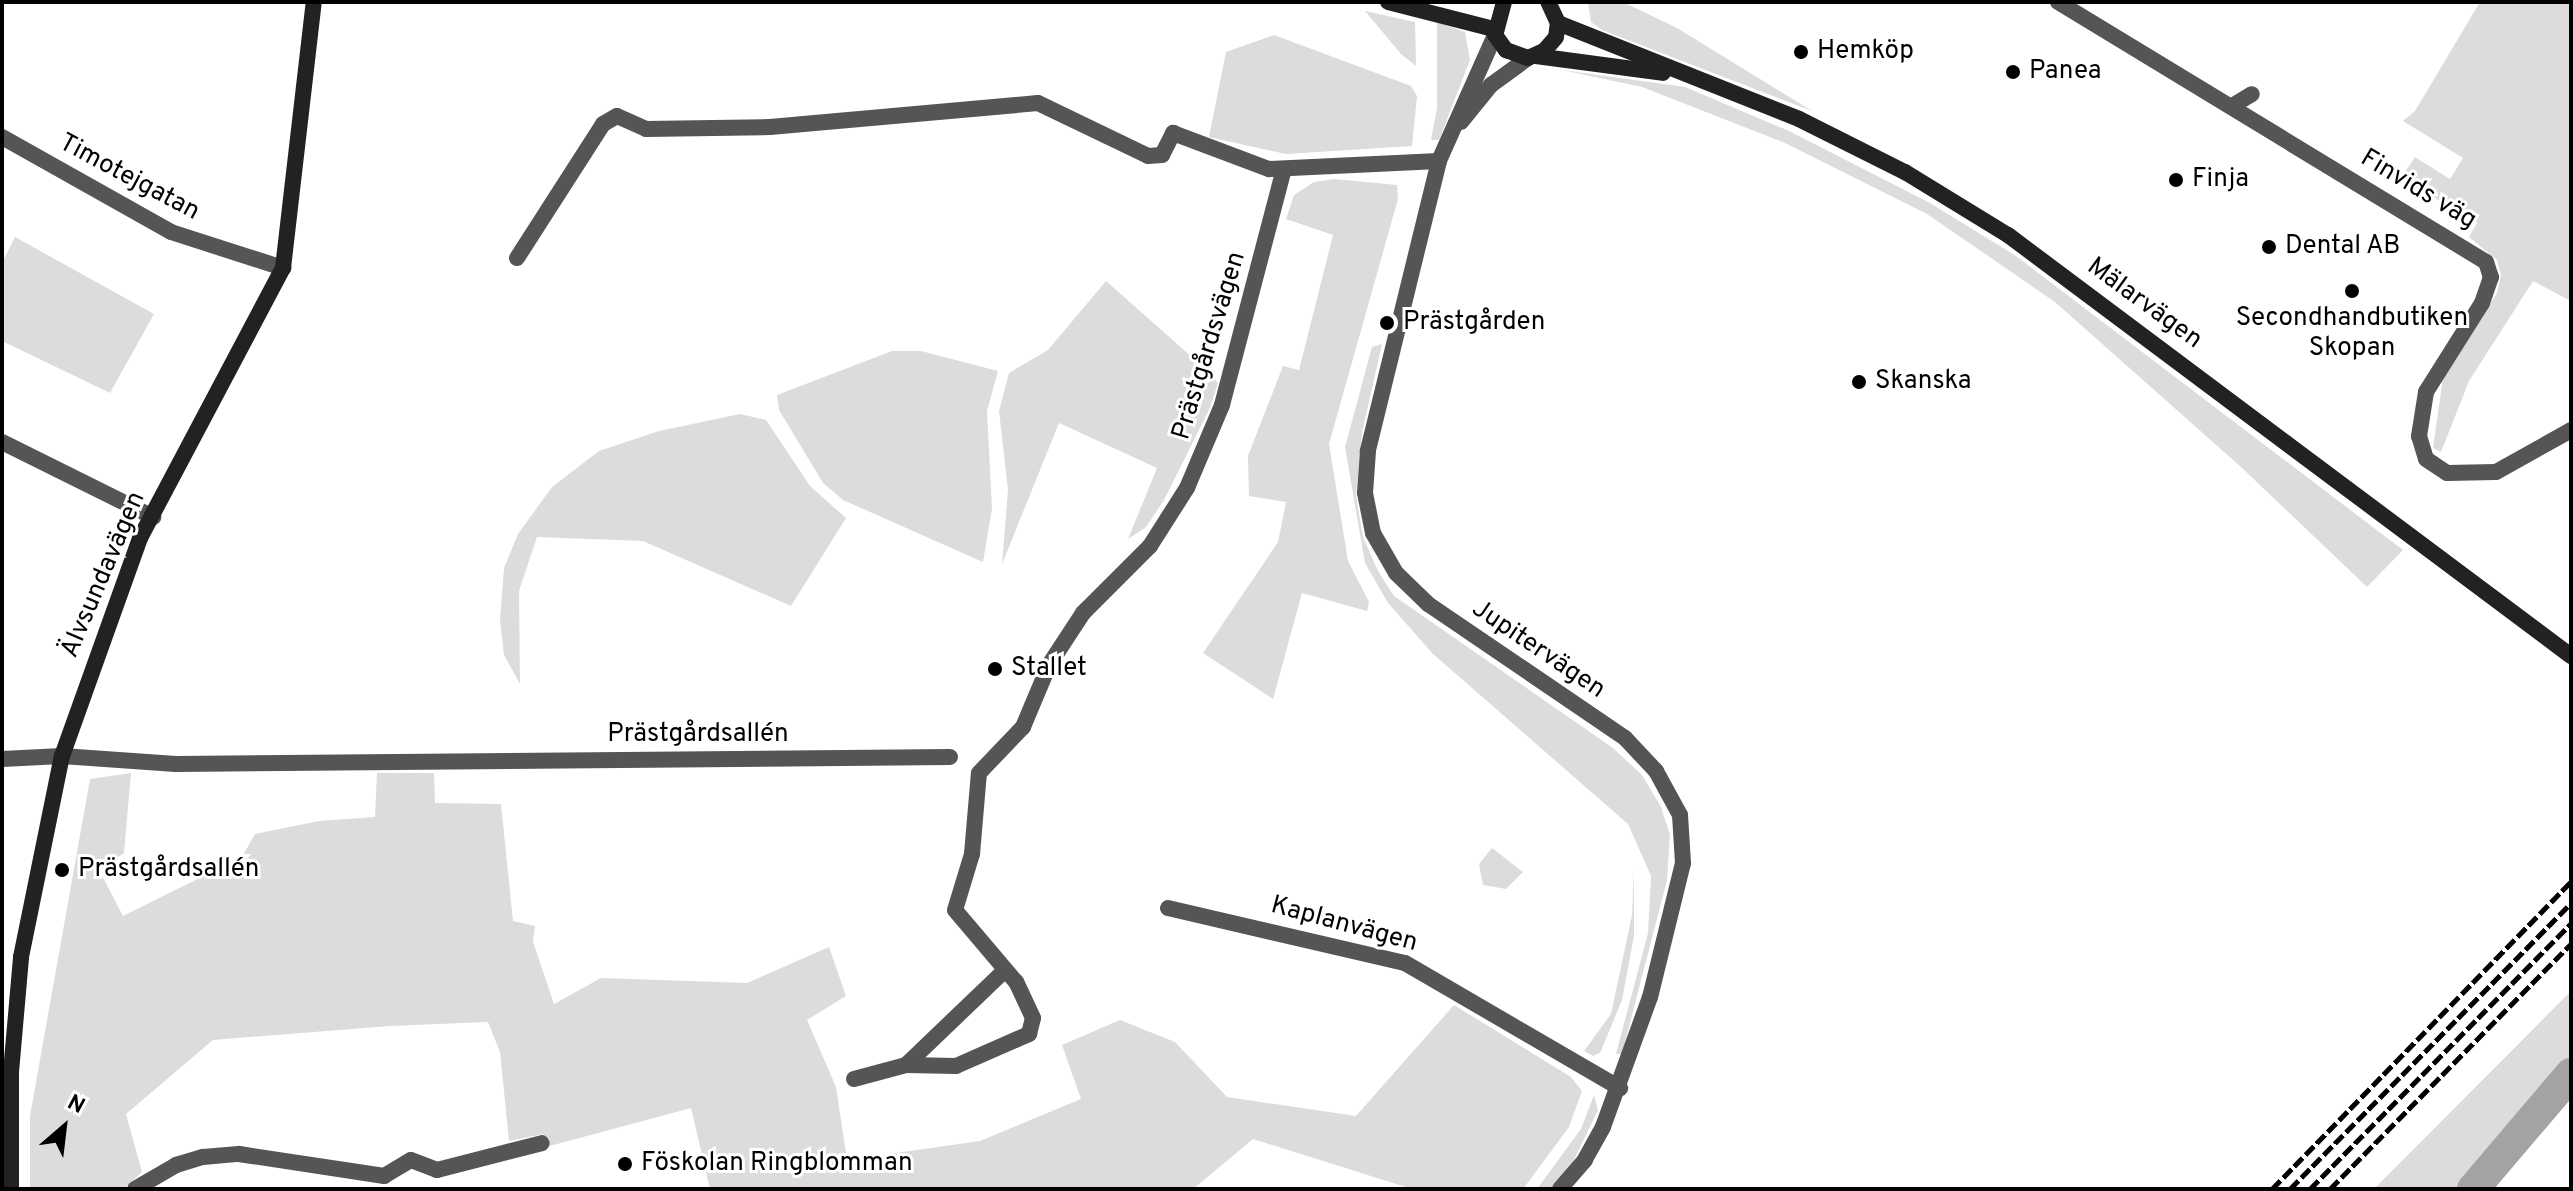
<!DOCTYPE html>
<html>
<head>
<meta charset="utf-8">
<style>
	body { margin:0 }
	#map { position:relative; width:2573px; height:1191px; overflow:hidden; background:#fff; font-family:Overpass,sans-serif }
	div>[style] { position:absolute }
	.green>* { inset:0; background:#dcdcdc }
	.river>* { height:32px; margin:-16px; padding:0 16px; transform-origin:16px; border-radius:16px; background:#a3a3a3 }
	.street>* { height:16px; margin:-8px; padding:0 8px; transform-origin:8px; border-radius:8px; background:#555 }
	.secondary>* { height:16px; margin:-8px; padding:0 8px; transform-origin:8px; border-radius:8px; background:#222 }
	.rail>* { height:5px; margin-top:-2.5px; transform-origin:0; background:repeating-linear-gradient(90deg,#000 0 12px,transparent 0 16px) }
	.dots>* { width:22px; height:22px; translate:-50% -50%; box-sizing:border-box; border:4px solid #fff; border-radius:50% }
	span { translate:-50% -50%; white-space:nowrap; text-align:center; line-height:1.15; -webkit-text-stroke:6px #fff; paint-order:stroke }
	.poi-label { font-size:26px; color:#000 }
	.left { translate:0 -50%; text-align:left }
	.street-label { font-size:26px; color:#000 }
	.frame { position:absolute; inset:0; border:4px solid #000; pointer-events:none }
	.north { position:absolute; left:24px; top:1087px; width:80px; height:80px; -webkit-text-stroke:6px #fff; paint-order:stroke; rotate:28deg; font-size:22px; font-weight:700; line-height:32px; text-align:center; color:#000 }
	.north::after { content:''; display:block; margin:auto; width:28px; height:36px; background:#000; clip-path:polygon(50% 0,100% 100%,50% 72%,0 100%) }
</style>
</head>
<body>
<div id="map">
	<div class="green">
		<i style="clip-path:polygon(1588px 2px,1623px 2px,1677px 28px,1812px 111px,1602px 30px,1591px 22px)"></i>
		<i style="clip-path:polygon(2480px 2px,2571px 2px,2571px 301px,2533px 281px,2469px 381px,2441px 452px,2433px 448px,2443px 378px,2497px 293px,2501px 275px,2497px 260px,2469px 237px,2477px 223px,2401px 178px,2415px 157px,2450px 179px,2463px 158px,2403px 121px,2415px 111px)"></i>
		<i style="clip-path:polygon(1365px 11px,1415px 22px,1416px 66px,1401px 54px)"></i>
		<i style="clip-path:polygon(1437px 22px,1465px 32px,1470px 60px,1439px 140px,1431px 140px,1437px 108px)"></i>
		<i style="clip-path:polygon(1274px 35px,1411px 86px,1417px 96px,1412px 146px,1286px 154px,1209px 137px,1226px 52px)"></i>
		<i style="clip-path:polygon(1562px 70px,1685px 87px,1789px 131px,1930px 203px,2016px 256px,2403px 550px,2367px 587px,2241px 467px,2055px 302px,1927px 214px,1785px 143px,1642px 87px)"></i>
		<i style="clip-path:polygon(1334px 179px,1397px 185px,1398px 199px,1329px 444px,1348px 561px,1369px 602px,1367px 611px,1302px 593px,1273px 699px,1203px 653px,1278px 542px,1286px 502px,1249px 496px,1248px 456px,1283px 366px,1299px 370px,1333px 235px,1286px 219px,1294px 195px,1314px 182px)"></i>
		<i style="clip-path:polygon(15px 237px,154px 314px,110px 393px,2px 341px,2px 263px)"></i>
		<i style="clip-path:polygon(1106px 281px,1210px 373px,1218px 383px,1210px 408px,1164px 500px,1146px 527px,1128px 539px,1157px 468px,1059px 423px,1002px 564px,1008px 490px,999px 411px,1009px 373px,1048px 350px)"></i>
		<i style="clip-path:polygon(1382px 344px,1362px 433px,1356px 496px,1363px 537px,1378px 571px,1394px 596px,1613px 748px,1642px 775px,1661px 807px,1670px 835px,1667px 880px,1622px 1054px,1616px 1054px,1648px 933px,1651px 876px,1628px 824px,1433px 654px,1388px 603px,1365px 563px,1345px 447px,1372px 347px)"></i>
		<i style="clip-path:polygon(892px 351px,921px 351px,998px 371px,987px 411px,992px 509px,983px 562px,843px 500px,823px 483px,779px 410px,777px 395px)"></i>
		<i style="clip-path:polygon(740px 414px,766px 420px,810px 486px,846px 518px,791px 606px,643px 541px,537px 537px,519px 591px,520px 684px,504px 655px,500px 620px,504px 568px,518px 534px,552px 487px,599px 451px,659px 431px)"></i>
		<i style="clip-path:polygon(131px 773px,124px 853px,99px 870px,123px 916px,242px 857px,255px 834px,319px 821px,375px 817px,377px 773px,434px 773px,435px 803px,501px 804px,513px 921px,535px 926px,533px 942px,554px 1004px,601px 978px,747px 983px,829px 947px,846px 996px,807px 1020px,836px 1087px,847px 1160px,980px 1141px,1081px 1099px,1062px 1045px,1120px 1020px,1175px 1042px,1227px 1097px,1356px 1116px,1454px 1005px,1571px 1077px,1582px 1091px,1569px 1127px,1523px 1189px,1412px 1189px,1253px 1139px,1193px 1189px,710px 1189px,691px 1108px,546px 1147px,543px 1134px,509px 1141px,500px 1052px,488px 1022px,390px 1026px,213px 1040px,126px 1114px,142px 1172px,123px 1189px,30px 1189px,30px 1116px,90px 779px)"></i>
		<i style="clip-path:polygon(1492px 848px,1523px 872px,1506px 889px,1483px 885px,1479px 864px)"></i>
		<i style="clip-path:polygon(1634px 869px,1634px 936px,1622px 1000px,1600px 1053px,1593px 1056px,1584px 1051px,1611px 1014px,1632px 915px)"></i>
		<i style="clip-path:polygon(2571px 991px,2571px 1059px,2463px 1189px,2374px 1189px)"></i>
		<i style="clip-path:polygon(1594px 1095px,1598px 1110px,1572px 1164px,1550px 1189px,1537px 1189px,1581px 1129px)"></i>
	</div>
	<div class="river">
		<i style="left:2473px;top:1189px;width:151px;rotate:-49.6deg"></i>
	</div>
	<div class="street">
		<i style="left:2058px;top:2px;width:501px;rotate:31.28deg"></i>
		<i style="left:2486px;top:262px;width:16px;rotate:72deg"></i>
		<i style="left:2491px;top:277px;width:28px;rotate:109deg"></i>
		<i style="left:2482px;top:303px;width:105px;rotate:122.2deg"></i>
		<i style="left:2426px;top:392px;width:45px;rotate:99deg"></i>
		<i style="left:2419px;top:436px;width:24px;rotate:73deg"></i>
		<i style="left:2426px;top:459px;width:25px;rotate:34deg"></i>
		<i style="left:2447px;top:473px;width:49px;rotate:-1.2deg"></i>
		<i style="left:2496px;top:472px;width:86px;rotate:-29.2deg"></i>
		<i style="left:1495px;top:35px;width:138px;rotate:114deg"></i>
		<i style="left:1439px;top:161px;width:299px;rotate:103.8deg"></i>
		<i style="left:1368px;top:451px;width:42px;rotate:94.1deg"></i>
		<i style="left:1365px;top:493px;width:41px;rotate:78.7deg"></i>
		<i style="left:1373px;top:533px;width:46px;rotate:60.1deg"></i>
		<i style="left:1396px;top:573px;width:45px;rotate:44.1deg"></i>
		<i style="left:1428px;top:604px;width:238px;rotate:34.2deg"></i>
		<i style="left:1625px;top:738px;width:45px;rotate:46.8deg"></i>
		<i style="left:1656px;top:771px;width:50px;rotate:61.4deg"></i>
		<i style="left:1680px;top:815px;width:48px;rotate:86.4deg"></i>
		<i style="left:1683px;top:863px;width:138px;rotate:103.8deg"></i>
		<i style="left:1650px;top:997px;width:138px;rotate:109.9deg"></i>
		<i style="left:1603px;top:1127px;width:38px;rotate:119deg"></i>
		<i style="left:1585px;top:1160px;width:38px;rotate:131deg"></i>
		<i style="left:2232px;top:106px;width:23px;rotate:-31deg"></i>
		<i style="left:1461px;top:122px;width:48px;rotate:-51deg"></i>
		<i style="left:1491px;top:85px;width:46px;rotate:-36.1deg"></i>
		<i style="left:2px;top:137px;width:194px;rotate:29.3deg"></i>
		<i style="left:171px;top:232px;width:118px;rotate:17.8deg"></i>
		<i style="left:517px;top:258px;width:159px;rotate:-57.3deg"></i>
		<i style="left:603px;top:124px;width:16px;rotate:-30deg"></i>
		<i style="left:617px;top:116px;width:32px;rotate:24deg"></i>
		<i style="left:646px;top:129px;width:124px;rotate:-0.9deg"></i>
		<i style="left:770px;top:127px;width:269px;rotate:-5.1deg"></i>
		<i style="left:1038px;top:103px;width:122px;rotate:25.7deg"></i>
		<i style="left:1148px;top:156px;width:14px;rotate:-4deg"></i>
		<i style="left:1162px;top:155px;width:25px;rotate:-63deg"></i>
		<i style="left:1173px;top:133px;width:103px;rotate:20.6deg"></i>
		<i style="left:1269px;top:169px;width:170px;rotate:-2.7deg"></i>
		<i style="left:2px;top:442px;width:169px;rotate:26.4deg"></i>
		<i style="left:2px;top:759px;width:60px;rotate:-2.9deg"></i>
		<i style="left:62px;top:756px;width:114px;rotate:4deg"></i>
		<i style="left:176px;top:764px;width:774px;rotate:-0.52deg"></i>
		<i style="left:1168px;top:908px;width:243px;rotate:13.1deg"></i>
		<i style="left:1405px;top:963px;width:249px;rotate:30.2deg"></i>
		<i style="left:906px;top:1065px;width:137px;rotate:-43.8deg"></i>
		<i style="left:854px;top:1079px;width:54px;rotate:-15.1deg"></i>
		<i style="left:906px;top:1065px;width:50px;rotate:1.1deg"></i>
		<i style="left:956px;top:1066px;width:80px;rotate:-23.7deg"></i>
		<i style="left:1029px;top:1034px;width:16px;rotate:-76deg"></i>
		<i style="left:1033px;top:1018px;width:40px;rotate:-115deg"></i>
		<i style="left:1016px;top:982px;width:94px;rotate:-130.3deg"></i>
		<i style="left:955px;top:910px;width:59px;rotate:-73.1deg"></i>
		<i style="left:972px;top:854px;width:81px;rotate:-85.1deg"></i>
		<i style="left:979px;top:773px;width:64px;rotate:-46.3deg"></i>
		<i style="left:1023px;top:727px;width:67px;rotate:-67.2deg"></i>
		<i style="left:1049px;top:665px;width:62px;rotate:-56.8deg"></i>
		<i style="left:1083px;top:613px;width:95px;rotate:-45deg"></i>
		<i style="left:1150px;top:546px;width:69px;rotate:-57.5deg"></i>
		<i style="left:1187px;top:488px;width:90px;rotate:-67.1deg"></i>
		<i style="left:1222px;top:405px;width:244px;rotate:-75.3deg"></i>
		<i style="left:135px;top:1189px;width:48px;rotate:-30.3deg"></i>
		<i style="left:176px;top:1165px;width:28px;rotate:-17deg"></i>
		<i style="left:203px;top:1157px;width:36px;rotate:-5deg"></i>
		<i style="left:239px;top:1154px;width:147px;rotate:8.6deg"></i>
		<i style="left:384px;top:1176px;width:31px;rotate:-31deg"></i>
		<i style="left:411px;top:1160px;width:28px;rotate:21deg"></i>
		<i style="left:437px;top:1170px;width:108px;rotate:-14.4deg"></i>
	</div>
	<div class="secondary">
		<i style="left:1388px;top:2px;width:109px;rotate:14.3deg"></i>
		<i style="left:1504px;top:2px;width:34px;rotate:105deg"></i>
		<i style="left:1495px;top:35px;width:19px;rotate:54deg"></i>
		<i style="left:1506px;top:50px;width:23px;rotate:20deg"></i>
		<i style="left:1528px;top:58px;width:17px;rotate:-24deg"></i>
		<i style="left:1544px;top:51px;width:18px;rotate:-49deg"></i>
		<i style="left:1556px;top:37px;width:14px;rotate:-82deg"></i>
		<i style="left:1558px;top:23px;width:23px;rotate:-115deg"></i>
		<i style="left:1558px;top:23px;width:259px;rotate:21.7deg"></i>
		<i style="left:1799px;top:119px;width:119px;rotate:26.6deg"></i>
		<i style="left:1905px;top:172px;width:121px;rotate:31.5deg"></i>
		<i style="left:2008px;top:235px;width:703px;rotate:36.79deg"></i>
		<i style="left:1536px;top:56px;width:128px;rotate:7.6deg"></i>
		<i style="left:11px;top:1189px;width:117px;rotate:-90deg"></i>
		<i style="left:11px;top:1072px;width:115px;rotate:-85deg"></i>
		<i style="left:21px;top:957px;width:205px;rotate:-78.5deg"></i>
		<i style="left:62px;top:756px;width:232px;rotate:-70.3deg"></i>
		<i style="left:140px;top:538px;width:306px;rotate:-62.1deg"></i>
		<i style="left:283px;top:268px;width:268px;rotate:-83.4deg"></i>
	</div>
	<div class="rail">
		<i style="left:2272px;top:1189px;width:429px;rotate:-45.8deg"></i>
		<i style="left:2290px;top:1189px;width:401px;rotate:-45.5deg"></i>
		<i style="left:2310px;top:1189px;width:373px;rotate:-45.5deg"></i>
		<i style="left:2330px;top:1189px;width:344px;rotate:-45.5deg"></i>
	</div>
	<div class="dots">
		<i style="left:1801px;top:52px;background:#000"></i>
		<i style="left:2013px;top:72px;background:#000"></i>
		<i style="left:2176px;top:180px;background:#000"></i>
		<i style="left:2269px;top:247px;background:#000"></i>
		<i style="left:2352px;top:291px;background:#000"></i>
		<i style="left:1387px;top:323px;background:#000"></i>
		<i style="left:1859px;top:382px;background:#000"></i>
		<i style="left:995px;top:669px;background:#000"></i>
		<i style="left:62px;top:870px;background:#000"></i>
		<i style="left:625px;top:1164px;background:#000"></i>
	</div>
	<div class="poi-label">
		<span class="left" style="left:1817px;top:52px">Hemköp</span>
		<span class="left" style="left:2029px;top:72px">Panea</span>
		<span class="left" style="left:2192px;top:180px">Finja</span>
		<span class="left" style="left:2285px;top:247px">Dental AB</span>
		<span style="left:2352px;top:334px">Secondhandbutiken<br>Skopan</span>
		<span class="left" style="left:1403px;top:323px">Prästgården</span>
		<span class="left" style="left:1875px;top:382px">Skanska</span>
		<span class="left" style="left:1011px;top:669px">Stallet</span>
		<span class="left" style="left:78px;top:870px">Prästgårdsallén</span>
		<span class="left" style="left:641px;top:1164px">Föskolan Ringblomman</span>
	</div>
	<div class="street-label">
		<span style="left:129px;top:178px;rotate:28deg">Timotejgatan</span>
		<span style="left:2418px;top:190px;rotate:31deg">Finvids väg</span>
		<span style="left:2144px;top:304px;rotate:36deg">Mälarvägen</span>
		<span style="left:1210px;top:346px;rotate:-73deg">Prästgårdsvägen</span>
		<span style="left:104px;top:575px;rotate:-67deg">Älvsundavägen</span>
		<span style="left:1538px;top:650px;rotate:34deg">Jupitervägen</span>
		<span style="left:698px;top:735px">Prästgårdsallén</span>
		<span style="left:1344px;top:925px;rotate:15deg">Kaplanvägen</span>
	</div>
	<div class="frame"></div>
	<div class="north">N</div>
</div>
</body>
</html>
